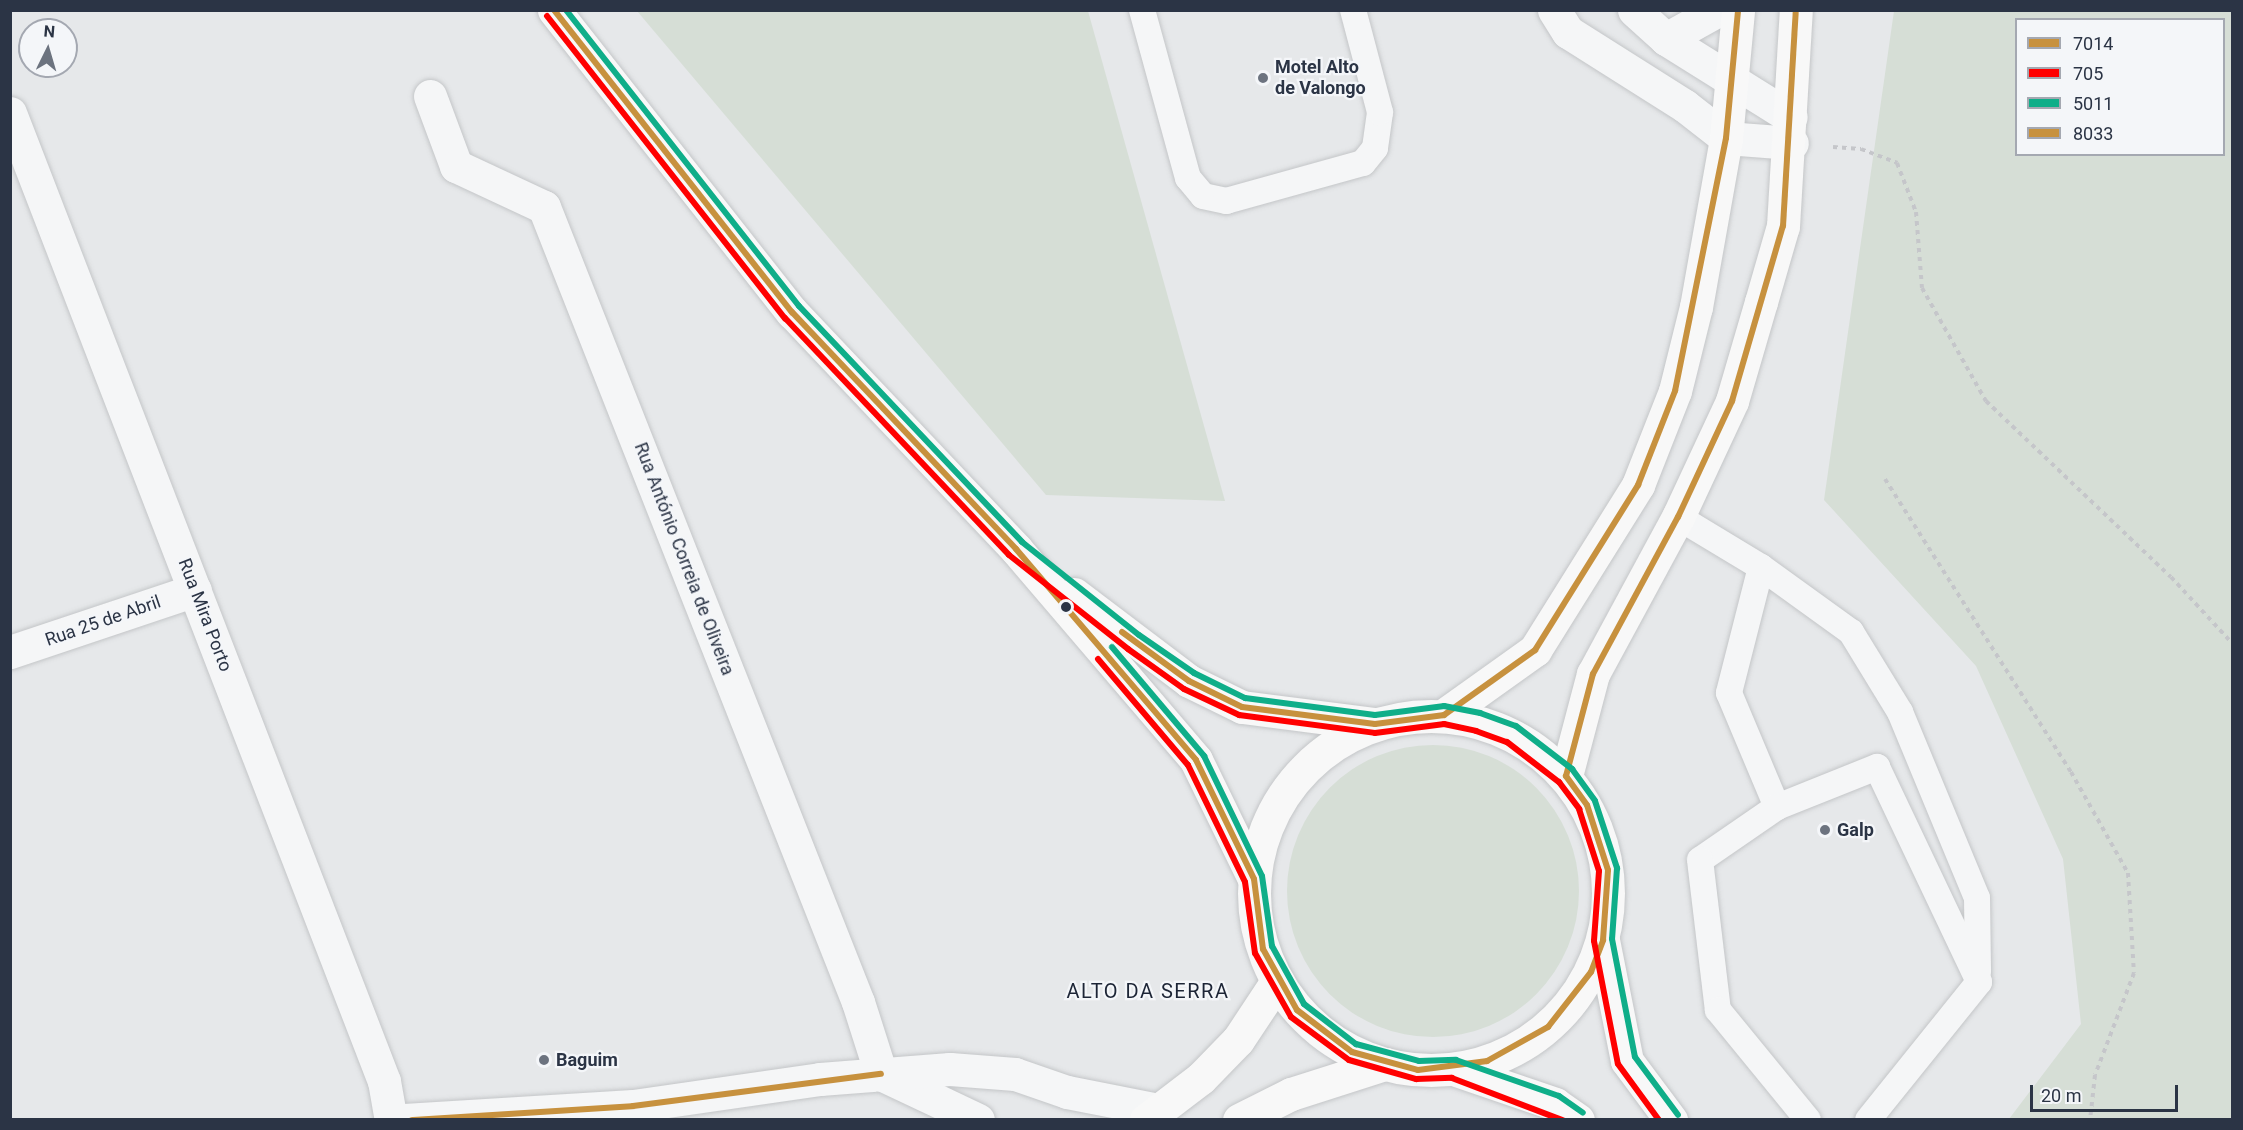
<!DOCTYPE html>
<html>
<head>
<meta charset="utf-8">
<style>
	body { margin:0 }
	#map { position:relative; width:2243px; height:1130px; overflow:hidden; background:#e6e8ea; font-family:Roboto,sans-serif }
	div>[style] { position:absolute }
	.green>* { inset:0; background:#d6ded6 }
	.round { border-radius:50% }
	.path>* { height:4px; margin-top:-2px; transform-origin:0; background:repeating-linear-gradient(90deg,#c5c6ca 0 4.5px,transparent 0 9px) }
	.roads { filter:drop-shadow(0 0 2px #c4c6c8) drop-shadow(0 0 2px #c4c6c8) }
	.service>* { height:26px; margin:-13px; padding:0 13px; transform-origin:13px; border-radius:13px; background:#f5f6f7 }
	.minor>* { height:33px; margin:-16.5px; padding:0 16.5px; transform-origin:16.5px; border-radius:16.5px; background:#f5f6f7 }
	.tertiary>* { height:33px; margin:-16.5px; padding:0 16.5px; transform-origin:16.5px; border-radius:16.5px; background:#f5f6f7 }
	.secondary>* { height:33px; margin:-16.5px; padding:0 16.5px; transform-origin:16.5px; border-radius:16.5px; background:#f8f8f8 }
	.primary>* { height:33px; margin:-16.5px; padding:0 16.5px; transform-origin:16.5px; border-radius:16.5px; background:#f8f8f8 }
	.primary>.ring { margin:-16.5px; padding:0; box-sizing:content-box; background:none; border:33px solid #f8f8f8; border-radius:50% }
	.bus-1>* { height:6px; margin:-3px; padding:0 3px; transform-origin:3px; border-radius:3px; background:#c7913e }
	.bus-2>* { height:6px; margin:-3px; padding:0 3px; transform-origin:3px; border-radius:3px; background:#f00 }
	.bus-3>* { height:6px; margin:-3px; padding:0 3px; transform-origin:3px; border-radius:3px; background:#0fae89 }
	.bus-4>* { height:6px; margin:-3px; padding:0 3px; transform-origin:3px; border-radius:3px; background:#c7913e }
	.dots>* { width:16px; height:16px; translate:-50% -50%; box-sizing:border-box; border:3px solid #f4f6f9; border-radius:50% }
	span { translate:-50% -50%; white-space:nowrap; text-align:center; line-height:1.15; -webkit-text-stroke:4.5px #f4f6f9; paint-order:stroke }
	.poi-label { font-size:18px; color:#2b3445; font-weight:700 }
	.left { translate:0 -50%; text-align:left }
	.street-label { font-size:18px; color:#2b3445 }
	.neighbourhood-label { font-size:20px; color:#1d2536; letter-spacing:1.5px }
	.frame { position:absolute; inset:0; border:12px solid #2b3445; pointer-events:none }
	.legend { position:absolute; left:2015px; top:18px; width:210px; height:138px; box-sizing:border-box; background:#f4f6f9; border:2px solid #a4a8b1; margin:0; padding:8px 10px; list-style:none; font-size:18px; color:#2b3445 }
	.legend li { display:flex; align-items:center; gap:12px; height:30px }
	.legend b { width:30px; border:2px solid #a4a8b1 }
	.north { position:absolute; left:18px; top:18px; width:60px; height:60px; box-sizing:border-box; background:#f4f6f9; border:2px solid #a4a8b1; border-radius:50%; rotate:5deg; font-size:16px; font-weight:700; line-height:24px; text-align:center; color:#2b3445 }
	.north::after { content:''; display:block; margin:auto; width:21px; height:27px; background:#6c737f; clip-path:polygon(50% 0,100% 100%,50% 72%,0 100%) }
	.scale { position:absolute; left:2030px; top:1085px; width:148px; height:27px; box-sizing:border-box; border:3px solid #2b3445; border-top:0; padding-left:8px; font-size:18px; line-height:21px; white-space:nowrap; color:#2b3445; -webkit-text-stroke:4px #f4f6f9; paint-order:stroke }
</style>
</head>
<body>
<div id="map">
	<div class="green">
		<i style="clip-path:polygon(637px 11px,1088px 11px,1225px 501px,1046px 495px)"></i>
		<i style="clip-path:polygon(evenodd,1894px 11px,2232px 11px,2232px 1119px,2009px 1119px,2081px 1024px,2063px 859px,1976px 666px,1824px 500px,1894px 11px,2016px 20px,2224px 20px,2224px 154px,2016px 154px,2016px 20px)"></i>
		<i class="round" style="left:1287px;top:745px;width:292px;height:292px"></i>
	</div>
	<div class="path">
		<i style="left:1833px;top:147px;width:28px;rotate:4deg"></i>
		<i style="left:1861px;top:149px;width:39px;rotate:21deg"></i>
		<i style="left:1897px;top:163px;width:53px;rotate:68.8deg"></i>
		<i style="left:1916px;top:212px;width:76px;rotate:85.5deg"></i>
		<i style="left:1922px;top:288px;width:130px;rotate:60.5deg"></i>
		<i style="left:1986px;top:401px;width:255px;rotate:43.6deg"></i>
		<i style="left:2171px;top:577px;width:90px;rotate:47.3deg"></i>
		<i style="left:1885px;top:479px;width:347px;rotate:57.6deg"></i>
		<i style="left:2071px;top:772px;width:116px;rotate:60.6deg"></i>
		<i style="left:2128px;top:873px;width:100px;rotate:86.6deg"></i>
		<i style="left:2134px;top:973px;width:109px;rotate:110.9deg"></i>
		<i style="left:2095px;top:1075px;width:45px;rotate:96.3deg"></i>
	</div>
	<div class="roads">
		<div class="service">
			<i style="left:1142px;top:10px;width:174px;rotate:74.7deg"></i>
			<i style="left:1188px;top:178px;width:23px;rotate:50deg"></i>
			<i style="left:1203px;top:196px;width:24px;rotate:12deg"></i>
			<i style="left:1226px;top:201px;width:142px;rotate:-15.5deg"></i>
			<i style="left:1363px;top:163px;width:19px;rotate:-51deg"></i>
			<i style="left:1375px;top:148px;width:36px;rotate:-82deg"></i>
			<i style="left:1380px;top:112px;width:106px;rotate:-104.8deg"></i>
			<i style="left:1678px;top:517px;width:97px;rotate:31.1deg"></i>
			<i style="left:1761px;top:567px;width:130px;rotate:104.3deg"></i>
			<i style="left:1729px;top:693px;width:124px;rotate:67.2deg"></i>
			<i style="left:1777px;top:807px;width:108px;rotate:-21.8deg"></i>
			<i style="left:1877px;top:767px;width:238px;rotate:64.6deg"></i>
			<i style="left:1979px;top:982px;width:177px;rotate:128.8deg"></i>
			<i style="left:1761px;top:567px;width:111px;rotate:35.8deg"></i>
			<i style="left:1851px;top:632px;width:94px;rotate:58.5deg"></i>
			<i style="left:1900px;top:712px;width:201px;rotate:67.5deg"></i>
			<i style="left:1977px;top:898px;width:74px;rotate:89.2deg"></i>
			<i style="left:1777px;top:807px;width:93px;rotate:145.5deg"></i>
			<i style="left:1700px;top:860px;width:151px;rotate:83.2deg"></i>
			<i style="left:1718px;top:1010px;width:142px;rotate:50.7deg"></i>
		</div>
		<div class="minor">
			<i style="left:1554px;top:10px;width:26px;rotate:58deg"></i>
			<i style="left:1568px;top:32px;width:138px;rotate:32.3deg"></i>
			<i style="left:1685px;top:106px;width:52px;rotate:38deg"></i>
			<i style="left:1726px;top:138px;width:66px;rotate:4.3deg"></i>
			<i style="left:1634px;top:10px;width:43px;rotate:42.2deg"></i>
			<i style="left:1666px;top:39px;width:147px;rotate:32deg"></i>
			<i style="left:1666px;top:39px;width:60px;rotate:-29.1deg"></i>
			<i style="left:430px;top:96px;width:75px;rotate:69.6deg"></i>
			<i style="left:456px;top:166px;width:97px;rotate:25deg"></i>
			<i style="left:544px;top:207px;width:855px;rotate:68.45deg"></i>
			<i style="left:858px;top:1002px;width:76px;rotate:72.3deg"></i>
			<i style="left:10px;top:113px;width:1038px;rotate:68.88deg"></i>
			<i style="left:384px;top:1081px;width:40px;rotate:80deg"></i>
			<i style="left:10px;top:652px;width:195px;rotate:-18.5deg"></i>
		</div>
		<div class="tertiary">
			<i style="left:883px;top:1075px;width:105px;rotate:25.3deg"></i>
			<i style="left:404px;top:1120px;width:229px;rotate:-3.5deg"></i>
			<i style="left:633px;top:1106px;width:189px;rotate:-8.2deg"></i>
			<i style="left:820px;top:1079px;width:130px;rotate:-4.4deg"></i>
			<i style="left:950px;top:1069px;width:65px;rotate:4.4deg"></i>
			<i style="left:1015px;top:1074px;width:55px;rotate:19.1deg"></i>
			<i style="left:1067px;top:1092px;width:94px;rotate:11.1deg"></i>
		</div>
		<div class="secondary">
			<i style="left:1444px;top:715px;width:112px;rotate:-35.5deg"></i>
			<i style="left:1535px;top:650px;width:195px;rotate:-58deg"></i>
			<i style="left:1638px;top:485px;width:101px;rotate:-68.5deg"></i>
			<i style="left:1675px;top:391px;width:87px;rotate:-76deg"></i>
			<i style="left:1696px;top:307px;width:172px;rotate:-79.9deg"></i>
			<i style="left:1726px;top:138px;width:129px;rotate:-84.6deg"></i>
			<i style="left:1566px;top:776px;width:106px;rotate:-75.2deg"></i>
			<i style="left:1593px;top:674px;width:179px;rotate:-61.6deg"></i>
			<i style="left:1678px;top:517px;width:128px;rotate:-65deg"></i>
			<i style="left:1732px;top:401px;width:103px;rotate:-73.7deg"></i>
			<i style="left:1761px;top:302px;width:79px;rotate:-73.9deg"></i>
			<i style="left:1783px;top:226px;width:216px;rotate:-86.6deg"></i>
		</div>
		<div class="primary">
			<i style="left:554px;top:10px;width:385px;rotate:51.8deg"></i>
			<i style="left:792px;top:312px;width:326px;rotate:46.6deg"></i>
			<i style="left:1016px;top:549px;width:277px;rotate:49.5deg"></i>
			<i style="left:1196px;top:760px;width:132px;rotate:64deg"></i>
			<i style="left:1074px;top:594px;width:144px;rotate:37.1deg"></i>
			<i style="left:1189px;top:681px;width:59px;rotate:26.1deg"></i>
			<i style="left:1242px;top:707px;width:134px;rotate:7.3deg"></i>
			<i class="ring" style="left:1254px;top:716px;width:321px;height:321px"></i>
			<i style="left:1603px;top:940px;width:123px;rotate:78.8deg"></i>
			<i style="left:1627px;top:1061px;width:74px;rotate:53.3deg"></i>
			<i style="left:1453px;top:1069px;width:108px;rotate:18.9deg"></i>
			<i style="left:1555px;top:1104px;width:28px;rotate:35deg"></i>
			<i style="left:1146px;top:1120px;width:69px;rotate:-37.4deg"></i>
			<i style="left:1201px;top:1078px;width:53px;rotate:-45.8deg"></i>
			<i style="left:1238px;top:1040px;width:71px;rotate:-56.5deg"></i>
			<i style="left:1239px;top:1120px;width:58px;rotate:-26.6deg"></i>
			<i style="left:1291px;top:1094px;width:99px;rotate:-17.7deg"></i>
		</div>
	</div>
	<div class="bus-1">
		<i style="left:554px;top:10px;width:385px;rotate:51.8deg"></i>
		<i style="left:792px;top:312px;width:326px;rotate:46.6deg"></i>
		<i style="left:1016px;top:549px;width:277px;rotate:49.5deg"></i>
		<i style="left:1196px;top:760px;width:132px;rotate:64deg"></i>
		<i style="left:1254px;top:879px;width:71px;rotate:82.7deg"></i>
		<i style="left:1263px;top:949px;width:70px;rotate:60.9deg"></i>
		<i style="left:1297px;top:1010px;width:69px;rotate:37.4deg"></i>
		<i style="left:1352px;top:1052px;width:68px;rotate:15.3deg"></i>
		<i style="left:1418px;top:1070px;width:70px;rotate:-7.4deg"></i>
		<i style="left:1487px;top:1061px;width:70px;rotate:-29.1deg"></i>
		<i style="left:1548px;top:1027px;width:70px;rotate:-52deg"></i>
		<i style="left:1591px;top:972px;width:34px;rotate:-69deg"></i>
		<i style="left:1603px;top:940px;width:70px;rotate:-85.9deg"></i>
		<i style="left:1608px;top:870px;width:68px;rotate:-107.9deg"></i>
		<i style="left:1587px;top:805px;width:36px;rotate:-126deg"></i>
		<i style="left:1566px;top:776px;width:106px;rotate:-75.2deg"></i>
		<i style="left:1593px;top:674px;width:179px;rotate:-61.6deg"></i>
		<i style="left:1678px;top:517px;width:128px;rotate:-65deg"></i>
		<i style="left:1732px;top:401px;width:182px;rotate:-73.8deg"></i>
		<i style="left:1783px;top:226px;width:216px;rotate:-86.6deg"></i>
		<i style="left:1122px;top:632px;width:83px;rotate:36.2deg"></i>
		<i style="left:1189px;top:681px;width:59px;rotate:26.1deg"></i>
		<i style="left:1242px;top:707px;width:134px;rotate:7.3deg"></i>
		<i style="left:1375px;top:724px;width:70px;rotate:-7.4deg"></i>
		<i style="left:1444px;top:715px;width:112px;rotate:-35.5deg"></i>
		<i style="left:1535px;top:650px;width:195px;rotate:-58deg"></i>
		<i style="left:1638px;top:485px;width:101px;rotate:-68.5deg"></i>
		<i style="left:1675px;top:391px;width:258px;rotate:-78.6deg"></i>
		<i style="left:1726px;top:138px;width:129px;rotate:-84.6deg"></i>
	</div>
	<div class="bus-2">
		<i style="left:547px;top:16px;width:385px;rotate:51.8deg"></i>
		<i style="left:785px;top:318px;width:326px;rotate:46.6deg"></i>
		<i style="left:1009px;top:555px;width:152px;rotate:38.3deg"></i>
		<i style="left:1128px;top:649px;width:69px;rotate:35.5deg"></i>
		<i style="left:1184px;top:689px;width:61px;rotate:25.3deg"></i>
		<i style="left:1239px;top:715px;width:137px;rotate:7.5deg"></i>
		<i style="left:1375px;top:733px;width:70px;rotate:-7.4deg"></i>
		<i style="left:1444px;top:724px;width:33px;rotate:12deg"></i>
		<i style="left:1476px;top:731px;width:33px;rotate:20deg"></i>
		<i style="left:1507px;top:742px;width:66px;rotate:37.6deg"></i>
		<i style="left:1559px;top:782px;width:34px;rotate:53deg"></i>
		<i style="left:1579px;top:809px;width:65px;rotate:72.1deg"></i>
		<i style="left:1599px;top:871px;width:70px;rotate:94.1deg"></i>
		<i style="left:1594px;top:941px;width:125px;rotate:79deg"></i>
		<i style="left:1618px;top:1064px;width:69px;rotate:53.8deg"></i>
		<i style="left:1098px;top:659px;width:139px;rotate:49.7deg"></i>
		<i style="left:1188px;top:765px;width:130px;rotate:64deg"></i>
		<i style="left:1245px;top:882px;width:72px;rotate:82deg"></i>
		<i style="left:1255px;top:953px;width:73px;rotate:60.6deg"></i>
		<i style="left:1291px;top:1017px;width:72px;rotate:36.6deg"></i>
		<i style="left:1349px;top:1060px;width:70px;rotate:15.8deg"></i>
		<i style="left:1416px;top:1079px;width:36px;rotate:-2deg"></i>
		<i style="left:1452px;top:1078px;width:118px;rotate:20.9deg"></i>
	</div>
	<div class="bus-3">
		<i style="left:566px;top:10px;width:377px;rotate:51.8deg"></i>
		<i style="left:799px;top:306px;width:325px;rotate:46.6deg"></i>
		<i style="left:1022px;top:542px;width:149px;rotate:38.5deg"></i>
		<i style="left:1139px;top:635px;width:67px;rotate:34.6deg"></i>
		<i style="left:1194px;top:673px;width:57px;rotate:26.1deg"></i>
		<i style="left:1245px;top:698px;width:131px;rotate:7.5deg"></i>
		<i style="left:1375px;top:715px;width:70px;rotate:-7.4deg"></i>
		<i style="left:1444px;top:706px;width:37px;rotate:11deg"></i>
		<i style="left:1480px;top:713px;width:38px;rotate:20deg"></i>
		<i style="left:1516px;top:726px;width:71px;rotate:37.5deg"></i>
		<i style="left:1572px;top:769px;width:39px;rotate:54deg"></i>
		<i style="left:1595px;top:801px;width:71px;rotate:71.8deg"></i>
		<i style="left:1617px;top:868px;width:71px;rotate:94deg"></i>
		<i style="left:1612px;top:939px;width:120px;rotate:79deg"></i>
		<i style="left:1635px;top:1057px;width:72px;rotate:53.4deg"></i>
		<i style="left:1112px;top:647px;width:143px;rotate:49.8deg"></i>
		<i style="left:1204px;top:756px;width:133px;rotate:64.2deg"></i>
		<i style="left:1262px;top:876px;width:71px;rotate:81.9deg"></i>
		<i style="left:1272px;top:946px;width:66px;rotate:61.1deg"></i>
		<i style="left:1304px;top:1004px;width:66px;rotate:37.6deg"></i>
		<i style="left:1356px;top:1044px;width:65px;rotate:15.1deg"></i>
		<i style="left:1419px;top:1061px;width:37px;rotate:-2deg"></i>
		<i style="left:1456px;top:1060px;width:109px;rotate:19.3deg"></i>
		<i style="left:1559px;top:1096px;width:29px;rotate:35deg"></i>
	</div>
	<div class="bus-4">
		<i style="left:412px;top:1120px;width:221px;rotate:-3.6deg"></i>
		<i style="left:633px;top:1106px;width:250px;rotate:-7.4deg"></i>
	</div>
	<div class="dots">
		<i style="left:1263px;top:78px;background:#6c737f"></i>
		<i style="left:1066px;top:607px;background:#2b3445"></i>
		<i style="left:1825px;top:830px;background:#6c737f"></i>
		<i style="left:544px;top:1060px;background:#6c737f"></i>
	</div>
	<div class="poi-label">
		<span class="left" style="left:1275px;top:78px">Motel Alto<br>de Valongo</span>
		<span class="left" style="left:1837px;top:830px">Galp</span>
		<span class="left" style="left:556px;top:1060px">Baguim</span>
	</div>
	<div class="street-label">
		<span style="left:684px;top:559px;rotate:69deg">Rua António Correia de Oliveira</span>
		<span style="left:205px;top:615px;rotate:69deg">Rua Mira Porto</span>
		<span style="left:103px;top:621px;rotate:-19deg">Rua 25 de Abril</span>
	</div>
	<div class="neighbourhood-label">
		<span style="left:1148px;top:991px">ALTO DA SERRA</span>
	</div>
	<div class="frame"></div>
	<ul class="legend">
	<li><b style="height:8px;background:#c7913e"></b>7014</li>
	<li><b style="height:8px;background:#f00"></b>705</li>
	<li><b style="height:8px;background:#0fae89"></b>5011</li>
	<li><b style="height:8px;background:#c7913e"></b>8033</li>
	</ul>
	<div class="north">N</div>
	<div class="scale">20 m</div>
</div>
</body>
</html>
